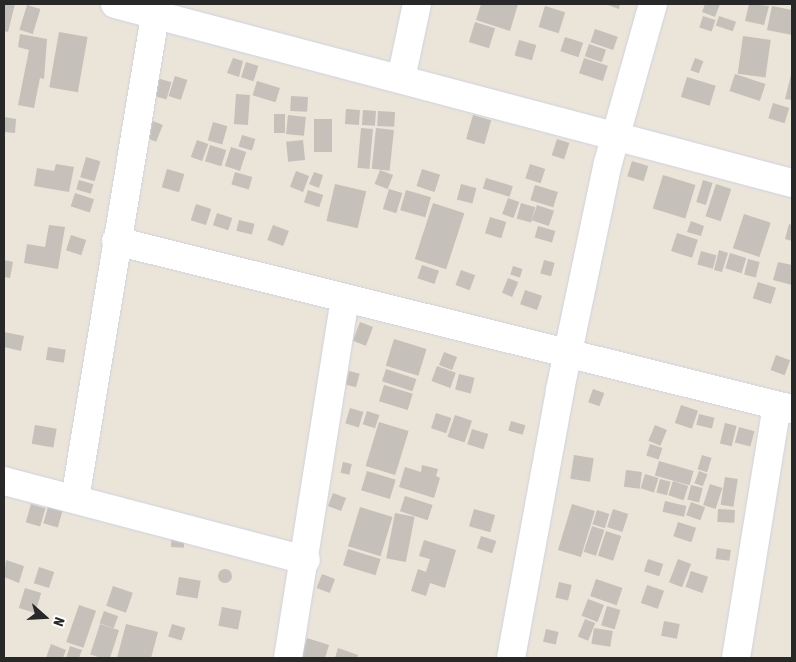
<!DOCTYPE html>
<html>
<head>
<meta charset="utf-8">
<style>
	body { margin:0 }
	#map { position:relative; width:796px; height:662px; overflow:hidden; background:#eae4d9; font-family:"Asap Condensed",sans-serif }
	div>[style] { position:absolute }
	.building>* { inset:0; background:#c5c0b9; transform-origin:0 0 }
	.round { border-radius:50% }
	.roads { filter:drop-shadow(0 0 1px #cfd1e0) drop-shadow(0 0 1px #cfd1e0) }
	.minor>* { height:28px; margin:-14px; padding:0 14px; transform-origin:14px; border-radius:14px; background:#fff }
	span { translate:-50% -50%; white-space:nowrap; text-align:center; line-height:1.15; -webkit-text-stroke:4px #fff; paint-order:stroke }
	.frame { position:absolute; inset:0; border:5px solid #282828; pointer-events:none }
	.north { position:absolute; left:20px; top:592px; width:50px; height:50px; -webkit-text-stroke:4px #fff; paint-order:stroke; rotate:109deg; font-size:14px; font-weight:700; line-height:20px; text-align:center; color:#282828 }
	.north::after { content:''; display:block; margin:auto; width:18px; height:22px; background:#282828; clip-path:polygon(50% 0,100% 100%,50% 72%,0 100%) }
</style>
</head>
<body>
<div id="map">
	<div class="building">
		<i style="clip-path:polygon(4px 4px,15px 4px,8px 32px,4px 31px)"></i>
		<i style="clip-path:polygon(481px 4px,518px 4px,510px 31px,476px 20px)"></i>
		<i style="clip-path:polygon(605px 4px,620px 4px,619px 9px)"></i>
		<i style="clip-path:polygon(705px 4px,720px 4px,715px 17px,702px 12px)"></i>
		<i style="clip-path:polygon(749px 4px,769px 6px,764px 25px,745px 21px)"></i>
		<i style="left:27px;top:5px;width:14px;height:26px;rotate:17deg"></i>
		<i style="left:545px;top:6px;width:21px;height:22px;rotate:17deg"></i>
		<i style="clip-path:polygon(772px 6px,792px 10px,792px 35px,767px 30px)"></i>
		<i style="left:703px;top:16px;width:13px;height:12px;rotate:18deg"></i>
		<i style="left:719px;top:16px;width:18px;height:10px;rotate:19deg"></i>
		<i style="left:475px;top:22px;width:21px;height:21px;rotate:17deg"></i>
		<i style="left:595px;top:29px;width:24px;height:14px;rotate:19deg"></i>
		<i style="left:59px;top:32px;width:29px;height:56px;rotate:10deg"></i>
		<i style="clip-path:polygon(20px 34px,47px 39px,44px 79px,40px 78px,34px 108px,18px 105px,29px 50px,18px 47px)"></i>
		<i style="left:743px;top:36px;width:28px;height:38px;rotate:8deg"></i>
		<i style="left:565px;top:37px;width:19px;height:15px;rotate:18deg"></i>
		<i style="left:519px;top:40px;width:18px;height:16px;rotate:16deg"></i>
		<i style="left:589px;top:44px;width:18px;height:13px;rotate:19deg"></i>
		<i style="clip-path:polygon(233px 58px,243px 61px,239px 77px,227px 73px)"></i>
		<i style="left:584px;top:58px;width:25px;height:16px;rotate:18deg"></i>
		<i style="left:695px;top:58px;width:9px;height:13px;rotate:21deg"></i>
		<i style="left:246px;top:62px;width:13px;height:16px;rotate:18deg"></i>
		<i style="clip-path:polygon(792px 71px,792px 100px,785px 99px)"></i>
		<i style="left:735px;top:74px;width:32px;height:18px;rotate:18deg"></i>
		<i style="left:175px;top:76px;width:13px;height:21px;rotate:18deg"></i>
		<i style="left:687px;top:77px;width:30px;height:21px;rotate:17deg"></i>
		<i style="left:157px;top:78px;width:15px;height:18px;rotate:16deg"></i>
		<i style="left:257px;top:81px;width:24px;height:15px;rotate:17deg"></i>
		<i style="left:236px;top:94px;width:14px;height:30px;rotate:4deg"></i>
		<i style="left:291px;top:96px;width:17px;height:15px;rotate:3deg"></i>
		<i style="left:773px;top:103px;width:17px;height:16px;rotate:17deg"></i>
		<i style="left:346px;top:109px;width:14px;height:15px;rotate:4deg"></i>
		<i style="left:363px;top:110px;width:13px;height:15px;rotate:4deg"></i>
		<i style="left:378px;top:111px;width:17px;height:15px;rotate:3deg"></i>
		<i style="left:274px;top:114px;width:11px;height:19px"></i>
		<i style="left:288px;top:115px;width:18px;height:19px;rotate:6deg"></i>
		<i style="left:473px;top:115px;width:19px;height:25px;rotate:16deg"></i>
		<i style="clip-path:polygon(4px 117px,16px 119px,15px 133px,4px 132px)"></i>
		<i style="left:148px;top:119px;width:16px;height:18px;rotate:22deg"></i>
		<i style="left:314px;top:119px;width:18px;height:33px"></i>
		<i style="left:213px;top:122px;width:15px;height:19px;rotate:16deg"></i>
		<i style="left:361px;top:128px;width:12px;height:40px;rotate:5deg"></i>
		<i style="left:376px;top:128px;width:18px;height:41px;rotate:6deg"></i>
		<i style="left:242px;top:135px;width:14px;height:12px;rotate:17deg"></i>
		<i style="left:557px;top:139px;width:13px;height:17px;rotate:18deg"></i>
		<i style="left:197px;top:140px;width:12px;height:18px;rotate:20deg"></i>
		<i style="left:303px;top:140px;width:20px;height:17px;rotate:84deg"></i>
		<i style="left:210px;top:145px;width:17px;height:17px;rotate:17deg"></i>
		<i style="left:231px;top:147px;width:16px;height:20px;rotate:18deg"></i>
		<i style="left:86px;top:157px;width:15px;height:21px;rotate:16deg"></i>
		<i style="left:632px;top:161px;width:17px;height:16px;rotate:17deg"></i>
		<i style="clip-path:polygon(56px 164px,74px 167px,69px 192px,34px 186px,37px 168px,54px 171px)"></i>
		<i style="left:530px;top:164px;width:16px;height:15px;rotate:18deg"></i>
		<i style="left:167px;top:169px;width:18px;height:19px;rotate:16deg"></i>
		<i style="left:422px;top:169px;width:19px;height:18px;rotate:18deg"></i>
		<i style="left:380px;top:170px;width:14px;height:15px;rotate:21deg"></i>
		<i style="left:296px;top:171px;width:14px;height:17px;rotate:21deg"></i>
		<i style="left:235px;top:172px;width:18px;height:13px;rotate:16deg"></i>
		<i style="clip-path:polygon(314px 172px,323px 175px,319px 188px,309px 184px)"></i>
		<i style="left:663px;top:175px;width:34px;height:35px;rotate:17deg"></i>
		<i style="left:486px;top:178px;width:28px;height:11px;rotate:17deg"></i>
		<i style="left:79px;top:180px;width:15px;height:10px;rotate:16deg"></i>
		<i style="left:703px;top:180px;width:10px;height:23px;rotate:17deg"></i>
		<i style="left:335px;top:184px;width:32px;height:38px;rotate:13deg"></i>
		<i style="left:461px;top:184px;width:16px;height:16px;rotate:15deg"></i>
		<i style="left:716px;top:184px;width:16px;height:34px;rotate:18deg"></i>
		<i style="left:535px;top:185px;width:24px;height:16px;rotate:17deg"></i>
		<i style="left:389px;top:189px;width:14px;height:21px;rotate:17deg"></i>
		<i style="left:308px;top:190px;width:16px;height:13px;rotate:18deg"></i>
		<i style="left:406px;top:190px;width:26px;height:21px;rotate:16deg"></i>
		<i style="left:75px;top:193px;width:20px;height:14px;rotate:18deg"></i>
		<i style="left:508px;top:198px;width:12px;height:17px;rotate:20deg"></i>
		<i style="left:433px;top:203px;width:33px;height:59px;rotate:18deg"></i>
		<i style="left:521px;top:203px;width:15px;height:16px;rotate:16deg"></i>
		<i style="left:196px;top:204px;width:16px;height:17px;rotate:18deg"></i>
		<i style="left:537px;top:205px;width:18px;height:16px;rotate:19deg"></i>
		<i style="left:217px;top:213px;width:16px;height:13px;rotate:18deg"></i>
		<i style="left:744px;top:214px;width:28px;height:36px;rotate:18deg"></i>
		<i style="left:490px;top:217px;width:17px;height:17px;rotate:17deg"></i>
		<i style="left:239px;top:220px;width:16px;height:11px;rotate:14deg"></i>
		<i style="clip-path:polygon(691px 221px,704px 226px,701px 236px,687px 232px)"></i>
		<i style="clip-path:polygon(789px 224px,792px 225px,792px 241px,785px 239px)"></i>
		<i style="clip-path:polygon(49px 225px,65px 227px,58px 269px,24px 263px,27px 244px,45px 247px)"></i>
		<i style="left:273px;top:225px;width:17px;height:16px;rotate:21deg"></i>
		<i style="left:538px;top:226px;width:18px;height:12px;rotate:16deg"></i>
		<i style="left:677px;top:233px;width:22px;height:19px;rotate:18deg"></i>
		<i style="left:71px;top:235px;width:16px;height:16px;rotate:18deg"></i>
		<i style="clip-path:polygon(719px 250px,728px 253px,722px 272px,714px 270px)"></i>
		<i style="left:701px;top:251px;width:16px;height:14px;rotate:15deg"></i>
		<i style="left:730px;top:253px;width:17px;height:16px;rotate:17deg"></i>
		<i style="left:748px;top:259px;width:12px;height:16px;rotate:14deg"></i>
		<i style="clip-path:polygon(4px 260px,13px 262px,10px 278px,4px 277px)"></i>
		<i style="left:544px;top:260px;width:11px;height:14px;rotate:15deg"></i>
		<i style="clip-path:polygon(778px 262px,792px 265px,792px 285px,773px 280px)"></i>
		<i style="left:422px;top:265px;width:18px;height:14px;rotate:19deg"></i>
		<i style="left:513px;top:266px;width:10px;height:9px;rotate:17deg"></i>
		<i style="left:461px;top:270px;width:15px;height:16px;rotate:20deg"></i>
		<i style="left:508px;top:278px;width:11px;height:16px;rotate:22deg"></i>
		<i style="left:758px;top:282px;width:19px;height:17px;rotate:18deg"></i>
		<i style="left:525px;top:290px;width:18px;height:15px;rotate:19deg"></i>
		<i style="left:360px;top:322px;width:14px;height:20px;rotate:21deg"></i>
		<i style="clip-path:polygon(4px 332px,24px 336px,21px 351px,4px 347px)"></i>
		<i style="left:394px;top:339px;width:34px;height:28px;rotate:17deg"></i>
		<i style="left:48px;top:347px;width:18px;height:13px;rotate:9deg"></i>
		<i style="left:444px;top:352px;width:14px;height:14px;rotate:21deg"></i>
		<i style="left:776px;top:355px;width:15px;height:16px;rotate:20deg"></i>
		<i style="left:437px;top:366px;width:20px;height:16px;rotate:20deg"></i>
		<i style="left:386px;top:369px;width:32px;height:13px;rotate:18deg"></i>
		<i style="left:349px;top:371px;width:11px;height:14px;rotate:15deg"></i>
		<i style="left:459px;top:374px;width:16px;height:16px;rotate:14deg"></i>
		<i style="left:384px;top:385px;width:30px;height:17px;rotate:17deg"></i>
		<i style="left:593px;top:389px;width:12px;height:14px;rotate:20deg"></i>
		<i style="left:681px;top:405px;width:18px;height:19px;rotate:19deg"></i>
		<i style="left:350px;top:408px;width:14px;height:16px;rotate:17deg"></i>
		<i style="left:367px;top:411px;width:13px;height:14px;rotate:18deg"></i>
		<i style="left:436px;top:413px;width:16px;height:16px;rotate:18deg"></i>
		<i style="left:699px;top:414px;width:16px;height:11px;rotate:14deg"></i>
		<i style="left:455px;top:415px;width:18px;height:23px;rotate:19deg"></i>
		<i style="left:511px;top:421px;width:15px;height:10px;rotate:16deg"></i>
		<i style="left:379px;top:422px;width:31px;height:46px;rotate:17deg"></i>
		<i style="left:725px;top:423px;width:12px;height:21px;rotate:14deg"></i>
		<i style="left:35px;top:425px;width:22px;height:19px;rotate:10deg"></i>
		<i style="left:655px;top:425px;width:13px;height:17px;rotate:23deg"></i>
		<i style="left:739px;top:427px;width:16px;height:16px;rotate:15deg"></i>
		<i style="left:472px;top:429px;width:17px;height:16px;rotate:17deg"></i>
		<i style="left:650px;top:444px;width:13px;height:12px;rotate:18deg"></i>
		<i style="left:574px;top:455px;width:20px;height:24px;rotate:9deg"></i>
		<i style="left:702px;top:455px;width:10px;height:15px;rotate:17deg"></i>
		<i style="left:659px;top:461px;width:36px;height:15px;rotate:16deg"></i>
		<i style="left:343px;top:462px;width:9px;height:11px;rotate:13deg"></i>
		<i style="clip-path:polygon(422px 465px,438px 469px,436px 476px,440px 478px,434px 498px,399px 487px,405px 467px,421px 472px)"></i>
		<i style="left:626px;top:470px;width:16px;height:17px;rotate:7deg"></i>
		<i style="left:367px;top:471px;width:30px;height:20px;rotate:17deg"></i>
		<i style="left:699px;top:471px;width:9px;height:13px;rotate:21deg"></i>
		<i style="left:645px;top:474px;width:14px;height:15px;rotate:17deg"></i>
		<i style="left:725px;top:477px;width:13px;height:28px;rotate:9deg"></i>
		<i style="left:660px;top:479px;width:11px;height:14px;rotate:15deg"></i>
		<i style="left:673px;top:481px;width:16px;height:15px;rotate:18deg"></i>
		<i style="left:710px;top:484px;width:13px;height:22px;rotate:18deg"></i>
		<i style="left:691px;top:485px;width:12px;height:15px;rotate:14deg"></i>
		<i style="left:333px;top:493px;width:14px;height:14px;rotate:21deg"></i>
		<i style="left:405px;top:496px;width:29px;height:16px;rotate:18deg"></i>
		<i style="left:665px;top:501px;width:22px;height:11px;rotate:13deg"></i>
		<i style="left:691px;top:502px;width:15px;height:14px;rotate:20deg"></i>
		<i style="left:31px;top:504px;width:15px;height:19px;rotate:16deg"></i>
		<i style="left:572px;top:504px;width:24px;height:48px;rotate:17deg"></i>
		<i style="left:48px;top:507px;width:15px;height:17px;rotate:16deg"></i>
		<i style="left:360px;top:507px;width:34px;height:41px;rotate:17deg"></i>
		<i style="left:474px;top:509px;width:22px;height:18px;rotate:16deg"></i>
		<i style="left:613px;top:509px;width:16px;height:19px;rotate:18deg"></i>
		<i style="left:718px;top:509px;width:17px;height:13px;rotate:3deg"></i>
		<i style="left:597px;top:510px;width:13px;height:15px;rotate:18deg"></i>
		<i style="left:395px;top:513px;width:20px;height:46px;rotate:11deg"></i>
		<i style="left:678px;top:522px;width:19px;height:15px;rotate:18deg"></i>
		<i style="left:592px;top:526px;width:13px;height:27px;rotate:18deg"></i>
		<i style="left:172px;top:531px;width:13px;height:16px;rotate:4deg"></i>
		<i style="left:606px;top:531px;width:16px;height:26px;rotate:18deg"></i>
		<i style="left:481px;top:536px;width:16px;height:13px;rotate:18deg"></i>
		<i style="clip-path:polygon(424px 540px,456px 550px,445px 588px,430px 583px,426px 596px,411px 591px,418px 569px,426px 572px,430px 559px,419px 556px)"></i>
		<i style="left:717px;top:548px;width:14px;height:11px;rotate:8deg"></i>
		<i style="left:348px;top:549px;width:34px;height:17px;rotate:17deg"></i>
		<i style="left:648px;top:559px;width:16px;height:13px;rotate:18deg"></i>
		<i style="left:678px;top:559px;width:14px;height:25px;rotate:21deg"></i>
		<i style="clip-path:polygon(6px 560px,24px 566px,19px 583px,4px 577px)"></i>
		<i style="left:39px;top:567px;width:16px;height:17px;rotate:18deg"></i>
		<i class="round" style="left:218px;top:569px;width:14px;height:14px"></i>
		<i style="left:691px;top:571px;width:18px;height:17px;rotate:19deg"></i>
		<i style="left:322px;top:574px;width:14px;height:15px;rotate:21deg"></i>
		<i style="left:179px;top:577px;width:22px;height:18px;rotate:10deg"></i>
		<i style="left:596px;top:579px;width:28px;height:18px;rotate:19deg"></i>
		<i style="left:559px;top:582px;width:13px;height:16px;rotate:13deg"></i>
		<i style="left:647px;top:585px;width:18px;height:19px;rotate:19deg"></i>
		<i style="left:113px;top:586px;width:21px;height:21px;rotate:19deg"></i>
		<i style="left:25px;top:588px;width:17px;height:21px;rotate:17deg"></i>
		<i style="left:588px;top:599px;width:17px;height:18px;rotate:21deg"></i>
		<i style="left:79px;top:605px;width:18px;height:39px;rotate:19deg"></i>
		<i style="left:607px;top:606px;width:14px;height:20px;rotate:17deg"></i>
		<i style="left:222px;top:607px;width:20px;height:19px;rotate:11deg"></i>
		<i style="left:104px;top:611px;width:15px;height:13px;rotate:20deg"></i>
		<i style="left:585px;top:619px;width:11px;height:19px;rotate:22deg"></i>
		<i style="left:664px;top:621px;width:16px;height:15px;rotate:11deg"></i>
		<i style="left:100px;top:624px;width:20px;height:32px;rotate:18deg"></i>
		<i style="clip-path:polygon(126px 624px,158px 632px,151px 658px,117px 658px)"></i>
		<i style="left:172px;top:624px;width:14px;height:13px;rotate:17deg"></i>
		<i style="left:594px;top:628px;width:19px;height:16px;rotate:9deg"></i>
		<i style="left:546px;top:629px;width:13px;height:13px;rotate:13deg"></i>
		<i style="clip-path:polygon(307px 638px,329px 645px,325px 658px,301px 658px)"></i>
		<i style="clip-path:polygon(51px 644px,66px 650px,63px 658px,46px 658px)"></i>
		<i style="clip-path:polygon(70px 646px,82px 650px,79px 658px,66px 658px)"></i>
		<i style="clip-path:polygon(338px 648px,358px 655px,357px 658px,335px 658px)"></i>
	</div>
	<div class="roads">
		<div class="minor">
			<i style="left:115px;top:4px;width:700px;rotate:14.81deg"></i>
			<i style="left:401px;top:79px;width:77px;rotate:-78deg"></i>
			<i style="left:116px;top:241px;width:697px;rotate:13.96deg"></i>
			<i style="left:4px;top:481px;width:312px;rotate:14.7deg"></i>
			<i style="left:75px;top:499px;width:492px;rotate:-80.6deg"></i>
			<i style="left:288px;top:658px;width:364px;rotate:-81deg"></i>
			<i style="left:511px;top:658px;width:272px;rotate:-79.6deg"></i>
			<i style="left:560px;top:390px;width:232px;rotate:-78.1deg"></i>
			<i style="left:608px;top:163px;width:165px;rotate:-74.2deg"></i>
			<i style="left:736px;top:658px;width:255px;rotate:-80.8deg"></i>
		</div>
	</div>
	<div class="frame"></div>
	<div class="north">N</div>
</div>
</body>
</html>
